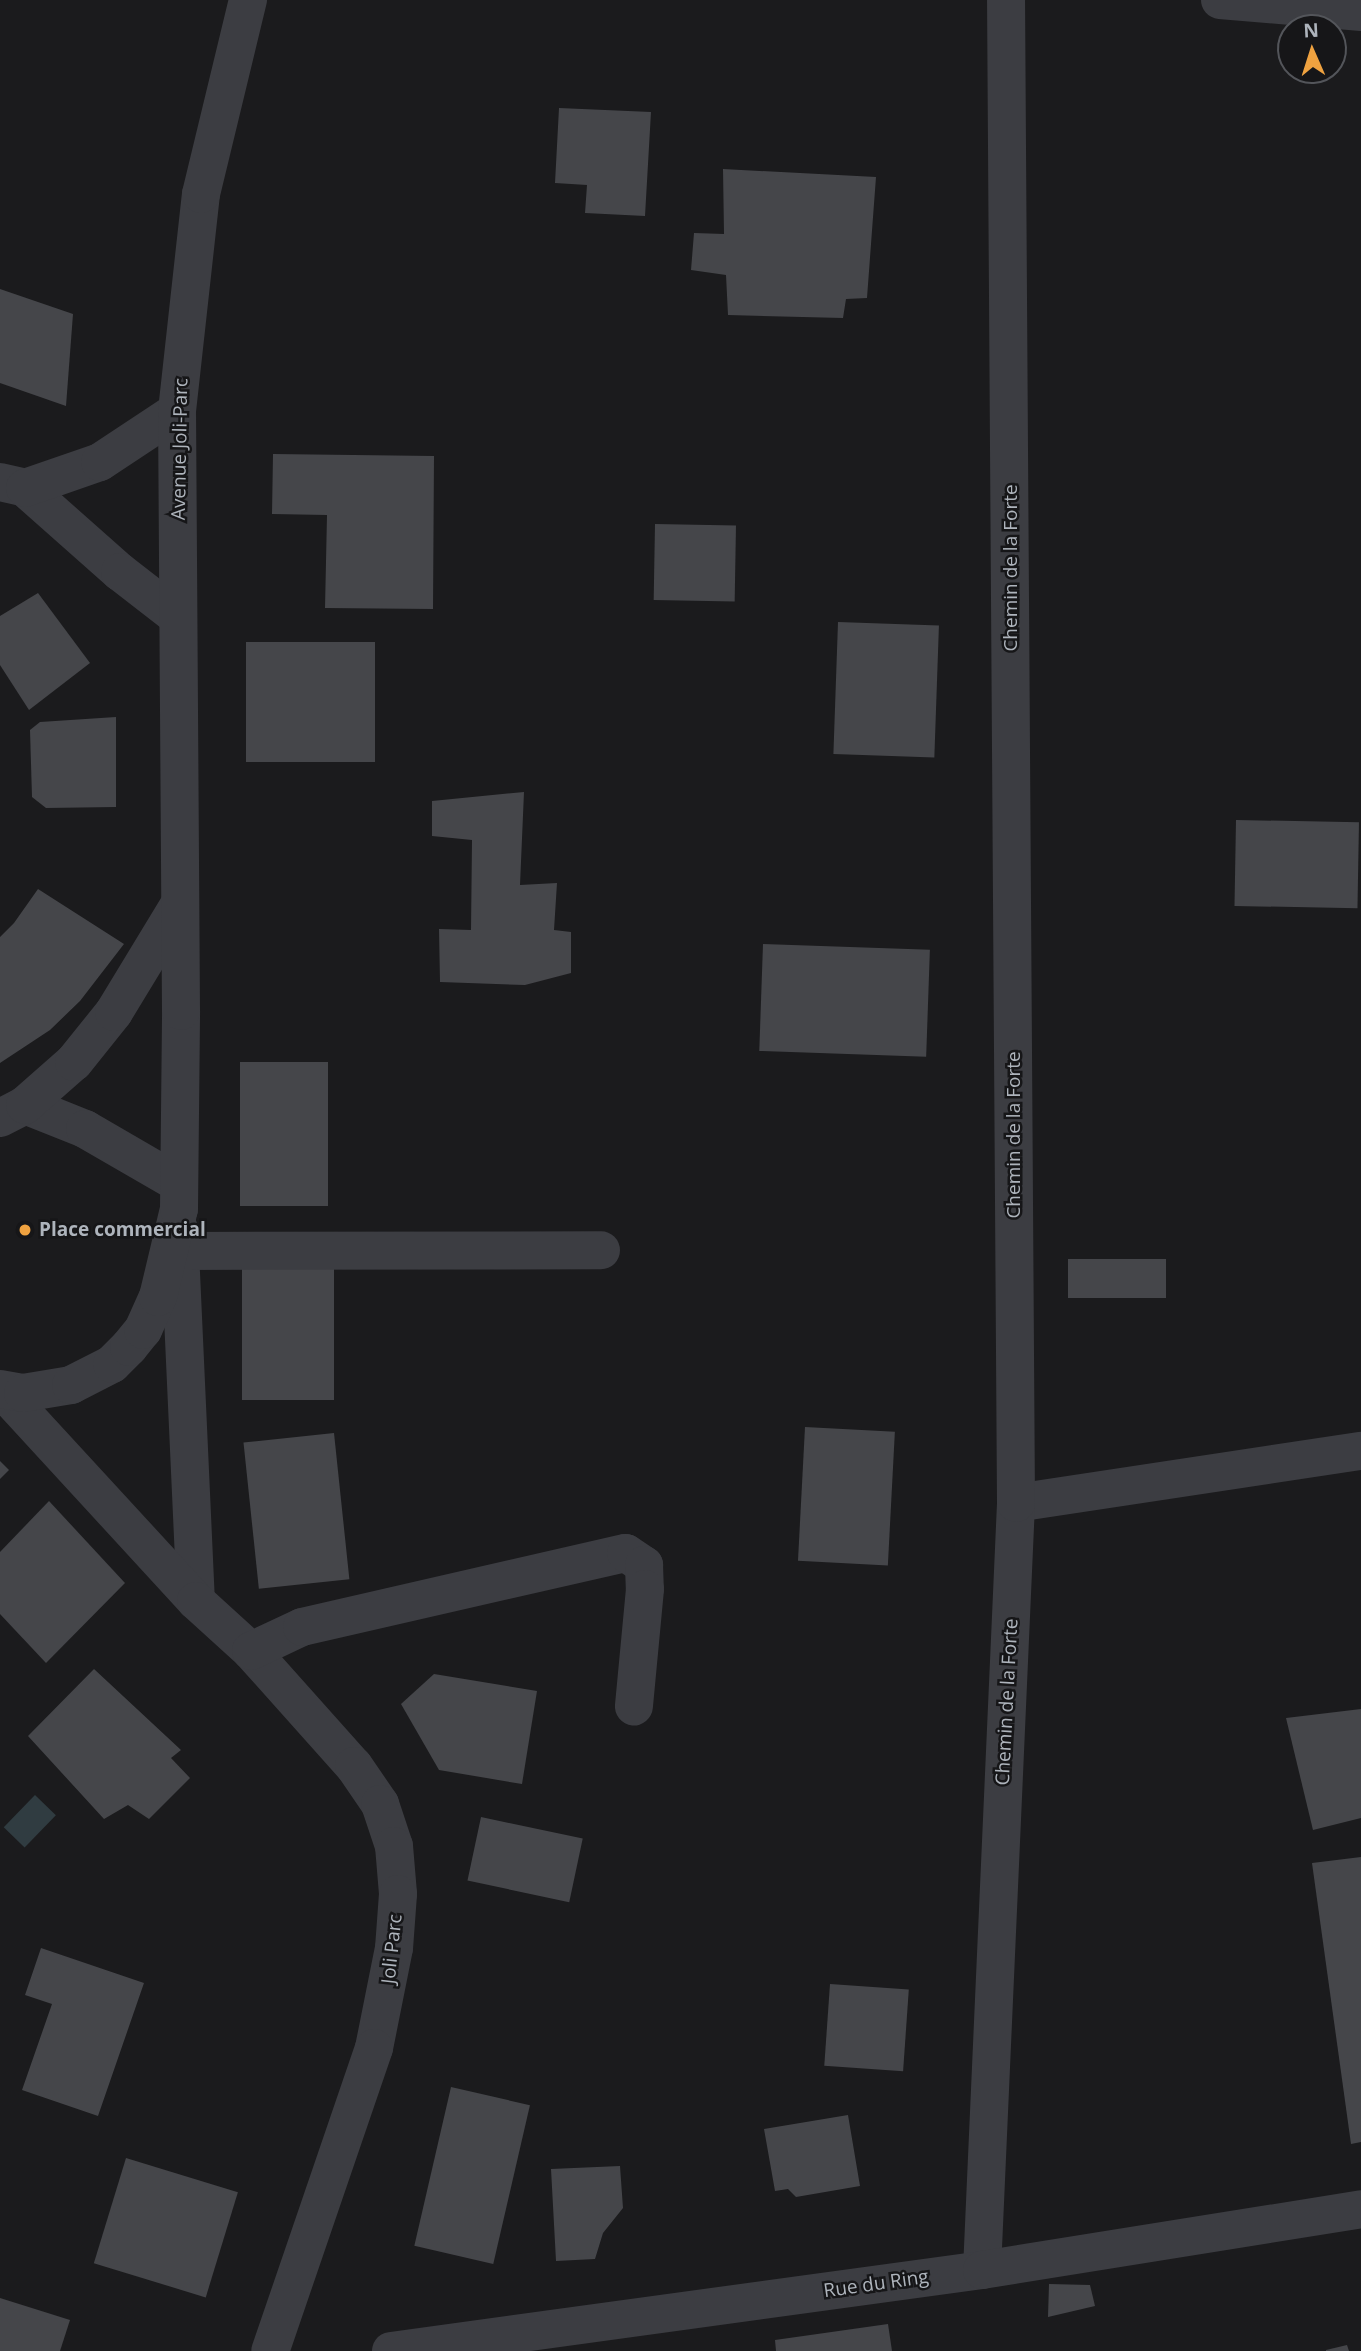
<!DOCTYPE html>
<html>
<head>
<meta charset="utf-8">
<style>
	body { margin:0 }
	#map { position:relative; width:1361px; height:2351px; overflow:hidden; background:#1b1b1d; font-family:"Open Sans",sans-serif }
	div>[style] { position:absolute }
	.water>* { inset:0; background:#303c41; transform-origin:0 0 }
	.building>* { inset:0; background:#45464a; transform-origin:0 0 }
	.minor>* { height:38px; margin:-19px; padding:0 19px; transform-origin:19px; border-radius:19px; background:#3c3d42 }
	.tertiary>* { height:38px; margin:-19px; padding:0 19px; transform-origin:19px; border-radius:19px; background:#3c3d42 }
	.dots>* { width:19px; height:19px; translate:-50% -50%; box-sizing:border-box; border:4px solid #161618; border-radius:50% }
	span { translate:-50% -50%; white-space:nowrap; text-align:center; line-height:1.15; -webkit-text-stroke:5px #161618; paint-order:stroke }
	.street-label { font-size:19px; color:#aeb4bc }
	.poi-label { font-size:19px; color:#aeb4bc; font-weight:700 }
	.left { translate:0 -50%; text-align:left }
	.north { position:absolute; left:1277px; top:14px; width:70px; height:70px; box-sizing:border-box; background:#161618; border:2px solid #53555a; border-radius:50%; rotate:357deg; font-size:19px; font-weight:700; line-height:28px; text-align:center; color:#aeb4bc }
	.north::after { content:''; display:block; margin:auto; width:24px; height:32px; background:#efa240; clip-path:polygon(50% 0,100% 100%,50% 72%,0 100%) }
</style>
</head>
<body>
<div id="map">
	<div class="water">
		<i style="left:35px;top:1795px;width:29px;height:45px;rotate:44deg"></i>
	</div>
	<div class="building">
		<i style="clip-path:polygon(559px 108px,651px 112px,645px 216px,585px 213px,587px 185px,555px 183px)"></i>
		<i style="clip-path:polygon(723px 169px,876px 177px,867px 298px,846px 299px,843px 318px,728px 315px,726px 275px,691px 270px,694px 233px,724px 234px)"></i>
		<i style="clip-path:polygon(0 289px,73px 314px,66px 406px,0 383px)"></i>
		<i style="clip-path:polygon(273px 454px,434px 456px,433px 609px,325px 608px,327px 515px,272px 514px)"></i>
		<i style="left:655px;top:524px;width:81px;height:76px;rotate:1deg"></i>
		<i style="clip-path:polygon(38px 593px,90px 663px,29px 710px,0 665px,0 616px)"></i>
		<i style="left:838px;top:622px;width:101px;height:132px;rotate:2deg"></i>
		<i style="left:246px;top:642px;width:129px;height:120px"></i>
		<i style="clip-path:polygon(116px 717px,116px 807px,46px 808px,32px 797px,30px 730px,40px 722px)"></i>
		<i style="clip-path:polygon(524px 792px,520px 885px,557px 883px,554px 930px,571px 932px,571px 973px,525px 985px,440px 982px,439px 929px,471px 930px,472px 840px,432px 836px,432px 801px)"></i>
		<i style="left:1236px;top:820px;width:123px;height:86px;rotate:1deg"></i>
		<i style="clip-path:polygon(38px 889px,124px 944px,80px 1001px,50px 1030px,0 1063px,0 937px,14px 923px)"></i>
		<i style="left:763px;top:944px;width:167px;height:107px;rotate:2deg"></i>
		<i style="left:328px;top:1062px;width:144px;height:88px;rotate:90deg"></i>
		<i style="left:242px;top:1254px;width:92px;height:146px"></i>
		<i style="left:1166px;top:1259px;width:39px;height:98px;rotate:90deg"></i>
		<i style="left:805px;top:1427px;width:90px;height:134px;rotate:3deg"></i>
		<i style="left:334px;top:1433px;width:147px;height:91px;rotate:84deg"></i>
		<i style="clip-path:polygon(0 1461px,9px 1470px,0 1479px)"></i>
		<i style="clip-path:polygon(49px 1501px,125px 1583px,46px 1663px,0 1614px,0 1552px)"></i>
		<i style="clip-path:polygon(94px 1669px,181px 1750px,171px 1758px,190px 1778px,149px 1819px,128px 1805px,104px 1819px,28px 1736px)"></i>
		<i style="clip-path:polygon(434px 1674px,537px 1691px,522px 1784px,439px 1770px,401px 1704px)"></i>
		<i style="clip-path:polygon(1361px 1709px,1361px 1818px,1313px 1830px,1286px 1718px)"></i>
		<i style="left:481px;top:1817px;width:104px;height:65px;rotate:12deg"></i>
		<i style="clip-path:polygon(1361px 1857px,1361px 2142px,1351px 2144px,1312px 1863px)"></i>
		<i style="clip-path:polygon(41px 1948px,144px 1983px,98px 2116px,22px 2090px,52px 2004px,25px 1995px)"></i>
		<i style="left:830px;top:1984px;width:79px;height:82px;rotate:4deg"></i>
		<i style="left:451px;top:2087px;width:81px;height:163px;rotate:13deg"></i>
		<i style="clip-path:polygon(848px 2115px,860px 2186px,796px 2197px,788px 2189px,775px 2191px,764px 2129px)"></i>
		<i style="left:126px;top:2158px;width:117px;height:110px;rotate:17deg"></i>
		<i style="clip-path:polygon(620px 2166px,623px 2208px,603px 2233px,595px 2259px,556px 2261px,551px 2169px)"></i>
		<i style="clip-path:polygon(1049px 2284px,1090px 2285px,1095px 2306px,1048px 2317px)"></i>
		<i style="clip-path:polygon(0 2298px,70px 2320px,60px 2351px,0 2351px)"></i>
		<i style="clip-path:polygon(888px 2324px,892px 2351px,776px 2351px,775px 2340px)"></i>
		<i style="clip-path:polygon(1347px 2345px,1349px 2351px,1326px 2351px,1326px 2350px)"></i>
	</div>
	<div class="minor">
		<i style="left:1220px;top:0;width:142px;rotate:4.9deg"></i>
		<i style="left:0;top:482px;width:26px;rotate:13deg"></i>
		<i style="left:25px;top:488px;width:127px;rotate:41.5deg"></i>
		<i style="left:120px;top:572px;width:73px;rotate:37.8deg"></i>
		<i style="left:25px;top:488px;width:79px;rotate:-19.1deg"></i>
		<i style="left:100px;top:462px;width:92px;rotate:-33.5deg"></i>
		<i style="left:179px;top:1229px;width:372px;rotate:87.4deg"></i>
		<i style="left:180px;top:1251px;width:421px;rotate:-0.1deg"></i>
		<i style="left:3px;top:1391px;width:285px;rotate:47.4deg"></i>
		<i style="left:196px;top:1601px;width:74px;rotate:42.3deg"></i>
		<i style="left:251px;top:1651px;width:154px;rotate:48.2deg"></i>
		<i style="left:354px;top:1766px;width:46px;rotate:55.6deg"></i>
		<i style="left:380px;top:1804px;width:44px;rotate:71.6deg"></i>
		<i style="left:394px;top:1846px;width:48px;rotate:85.2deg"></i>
		<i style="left:398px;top:1894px;width:54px;rotate:94.2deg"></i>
		<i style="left:394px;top:1948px;width:102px;rotate:101.3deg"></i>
		<i style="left:374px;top:2048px;width:320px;rotate:108.9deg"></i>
		<i style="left:1016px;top:1503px;width:349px;rotate:-8.6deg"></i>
		<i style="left:251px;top:1651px;width:56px;rotate:-25.2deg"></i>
		<i style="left:302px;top:1627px;width:332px;rotate:-12.9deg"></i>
		<i style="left:626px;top:1553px;width:22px;rotate:34deg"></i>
		<i style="left:644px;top:1565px;width:24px;rotate:88deg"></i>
		<i style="left:645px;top:1589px;width:118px;rotate:95.4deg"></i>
		<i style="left:982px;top:2270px;width:768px;rotate:-87.46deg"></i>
		<i style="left:1016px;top:1503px;width:1503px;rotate:-90.38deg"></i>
		<i style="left:391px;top:2351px;width:597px;rotate:-7.8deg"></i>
		<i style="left:982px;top:2270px;width:384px;rotate:-9.1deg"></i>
	</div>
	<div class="tertiary">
		<i style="left:25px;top:1105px;width:65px;rotate:21.8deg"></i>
		<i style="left:85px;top:1129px;width:108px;rotate:30.1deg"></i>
		<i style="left:0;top:1118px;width:28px;rotate:-27deg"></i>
		<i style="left:25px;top:1105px;width:65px;rotate:-41.3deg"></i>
		<i style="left:74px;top:1062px;width:64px;rotate:-51.3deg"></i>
		<i style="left:114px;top:1012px;width:125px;rotate:-58.7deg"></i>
		<i style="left:0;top:1389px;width:23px;rotate:10deg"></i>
		<i style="left:23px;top:1393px;width:49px;rotate:-9.5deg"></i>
		<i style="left:71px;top:1385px;width:46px;rotate:-27.1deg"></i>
		<i style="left:112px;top:1364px;width:24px;rotate:-45deg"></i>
		<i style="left:129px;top:1347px;width:22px;rotate:-51deg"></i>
		<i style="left:143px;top:1330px;width:36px;rotate:-66deg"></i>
		<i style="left:158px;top:1297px;width:90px;rotate:-76.6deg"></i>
		<i style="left:179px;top:1209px;width:198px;rotate:-89.4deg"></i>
		<i style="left:181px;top:1011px;width:600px;rotate:-90.38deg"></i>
		<i style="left:177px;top:411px;width:218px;rotate:-83.7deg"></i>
		<i style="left:201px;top:194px;width:200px;rotate:-76.4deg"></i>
	</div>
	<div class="dots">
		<i style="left:25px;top:1230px;background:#efa240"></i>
	</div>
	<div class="street-label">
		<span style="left:180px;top:449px;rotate:-89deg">Avenue Joli-Parc</span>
		<span style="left:1011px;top:568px;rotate:-90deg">Chemin de la Forte</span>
		<span style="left:1014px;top:1135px;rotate:-90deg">Chemin de la Forte</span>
		<span style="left:1007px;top:1702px;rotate:-87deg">Chemin de la Forte</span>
		<span style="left:392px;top:1949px;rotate:-84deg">Joli Parc</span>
		<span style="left:876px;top:2284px;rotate:-8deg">Rue du Ring</span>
	</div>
	<div class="poi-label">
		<span class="left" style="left:39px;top:1230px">Place commercial</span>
	</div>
	<div class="north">N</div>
</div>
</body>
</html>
